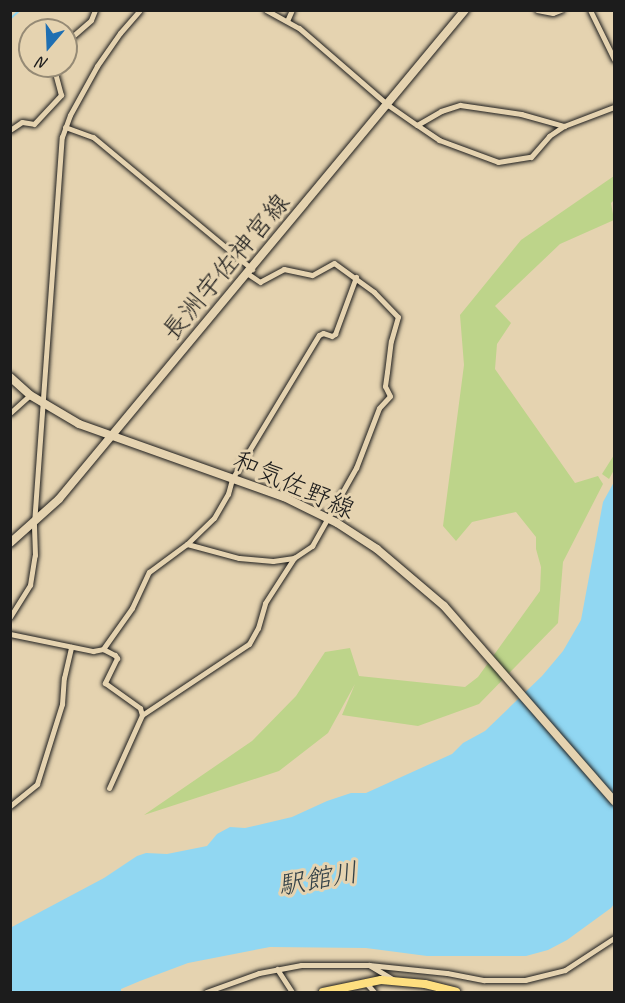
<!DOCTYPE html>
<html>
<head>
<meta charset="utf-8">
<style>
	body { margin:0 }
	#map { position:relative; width:625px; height:1003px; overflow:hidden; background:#e5d3b0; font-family:Caveat,"Klee One",sans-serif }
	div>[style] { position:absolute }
	.green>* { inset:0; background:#bdd48a }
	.water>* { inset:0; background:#91d7f2 }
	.stream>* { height:2px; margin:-1px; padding:0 1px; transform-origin:1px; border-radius:1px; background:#91d7f2 }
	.roads { filter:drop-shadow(0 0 2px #1c1c1c) drop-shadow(0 0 2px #1c1c1c) }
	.minor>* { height:5px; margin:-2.5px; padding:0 2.5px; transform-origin:2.5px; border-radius:2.5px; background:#e5d3b0 }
	.secondary>* { height:8px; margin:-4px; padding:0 4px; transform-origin:4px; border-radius:4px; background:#e5d3b0 }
	.primary>* { height:8px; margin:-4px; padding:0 4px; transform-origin:4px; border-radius:4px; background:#fedf80 }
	span { translate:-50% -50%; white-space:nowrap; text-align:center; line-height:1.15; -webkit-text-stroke:6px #e5d3b0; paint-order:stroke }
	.street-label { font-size:26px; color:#1c1c1c }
	.water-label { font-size:27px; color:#334147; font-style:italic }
	.frame { position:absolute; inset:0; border:12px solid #1c1c1c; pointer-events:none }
	.north { position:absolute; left:18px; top:18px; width:60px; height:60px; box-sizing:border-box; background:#e5d3b0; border:2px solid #958a75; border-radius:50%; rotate:199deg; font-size:16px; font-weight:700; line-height:24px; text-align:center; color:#1c1c1c }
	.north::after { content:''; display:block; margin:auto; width:21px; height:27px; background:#1f6fb2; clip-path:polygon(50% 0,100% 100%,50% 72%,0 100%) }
</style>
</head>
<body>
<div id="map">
	<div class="green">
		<i style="clip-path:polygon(614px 176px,614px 200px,611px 203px,614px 220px,560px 244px,495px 306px,511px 323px,497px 344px,495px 369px,575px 483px,598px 476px,603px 484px,563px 562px,558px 623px,479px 704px,418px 726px,342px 715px,355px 684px,328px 733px,279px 771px,144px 815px,252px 741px,296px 696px,325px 652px,350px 648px,359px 676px,465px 687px,478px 677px,540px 591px,541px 567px,536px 549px,536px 537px,516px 512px,472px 522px,456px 541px,443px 526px,464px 365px,460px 315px,521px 240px)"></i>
		<i style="clip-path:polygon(614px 455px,614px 470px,609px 479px,602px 474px)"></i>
	</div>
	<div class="water">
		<i style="clip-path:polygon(614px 482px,614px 904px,611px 908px,567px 940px,548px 950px,526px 956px,427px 956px,366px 948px,270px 947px,188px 963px,140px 981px,121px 989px,121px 992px,11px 992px,10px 928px,104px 878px,137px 856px,146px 853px,167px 854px,207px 846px,217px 834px,230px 827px,245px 828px,292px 817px,327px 801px,351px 793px,366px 793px,452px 754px,463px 743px,485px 731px,542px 676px,563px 651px,581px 620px,603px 502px)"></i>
	</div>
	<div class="stream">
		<i style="left:10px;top:19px;width:13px;rotate:-42deg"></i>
	</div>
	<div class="roads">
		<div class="minor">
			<i style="left:266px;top:10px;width:38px;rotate:29deg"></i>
			<i style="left:299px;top:28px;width:118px;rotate:40.9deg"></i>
			<i style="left:388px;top:105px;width:35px;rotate:35deg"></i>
			<i style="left:417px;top:125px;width:28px;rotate:-30deg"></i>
			<i style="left:441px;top:111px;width:20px;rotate:-18deg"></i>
			<i style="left:460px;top:105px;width:62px;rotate:8.4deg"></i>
			<i style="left:521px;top:114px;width:45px;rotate:15.6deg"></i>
			<i style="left:537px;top:10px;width:16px;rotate:11deg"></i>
			<i style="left:553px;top:13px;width:9px;rotate:-21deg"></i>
			<i style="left:590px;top:10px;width:55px;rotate:63.9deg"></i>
			<i style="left:287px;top:21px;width:12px;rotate:-66deg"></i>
			<i style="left:66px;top:42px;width:33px;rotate:-41deg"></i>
			<i style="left:91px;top:20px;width:11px;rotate:-68deg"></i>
			<i style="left:417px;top:125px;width:27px;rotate:34deg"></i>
			<i style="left:439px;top:140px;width:63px;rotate:20.4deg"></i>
			<i style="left:498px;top:162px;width:33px;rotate:-9deg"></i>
			<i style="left:531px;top:157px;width:28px;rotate:-49deg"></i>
			<i style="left:549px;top:136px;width:18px;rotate:-34deg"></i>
			<i style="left:564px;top:126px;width:53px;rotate:-20.8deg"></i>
			<i style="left:65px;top:127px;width:30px;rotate:20deg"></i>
			<i style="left:93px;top:137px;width:207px;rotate:39.7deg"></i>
			<i style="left:10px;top:130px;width:14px;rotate:-34deg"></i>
			<i style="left:22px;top:122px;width:12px;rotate:9deg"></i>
			<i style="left:34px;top:124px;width:40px;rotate:-47deg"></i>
			<i style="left:61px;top:95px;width:30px;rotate:-105deg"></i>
			<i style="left:10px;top:413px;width:27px;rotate:-42deg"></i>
			<i style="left:187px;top:544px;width:54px;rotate:15.1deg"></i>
			<i style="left:239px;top:558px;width:34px;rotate:5deg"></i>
			<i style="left:273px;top:561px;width:21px;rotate:-8deg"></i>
			<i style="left:294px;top:558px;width:22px;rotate:-34deg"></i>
			<i style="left:312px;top:546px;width:90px;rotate:-60.6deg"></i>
			<i style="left:356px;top:468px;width:64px;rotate:-69deg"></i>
			<i style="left:379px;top:408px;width:16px;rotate:-47deg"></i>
			<i style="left:390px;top:396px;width:11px;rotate:-117deg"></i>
			<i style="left:385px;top:386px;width:14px;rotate:-82deg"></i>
			<i style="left:387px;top:372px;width:31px;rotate:-83deg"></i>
			<i style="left:391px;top:341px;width:25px;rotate:-74deg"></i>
			<i style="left:398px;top:317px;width:35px;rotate:-134deg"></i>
			<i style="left:374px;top:292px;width:49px;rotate:-144.1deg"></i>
			<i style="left:334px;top:263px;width:25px;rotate:151deg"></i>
			<i style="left:312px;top:275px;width:29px;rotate:-168deg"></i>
			<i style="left:284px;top:269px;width:27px;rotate:152deg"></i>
			<i style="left:260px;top:282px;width:14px;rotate:-146deg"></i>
			<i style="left:10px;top:617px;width:38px;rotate:-58deg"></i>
			<i style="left:30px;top:585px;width:30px;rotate:-81deg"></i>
			<i style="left:35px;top:555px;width:31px;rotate:-92deg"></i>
			<i style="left:34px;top:524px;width:388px;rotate:-85.9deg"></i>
			<i style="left:62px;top:137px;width:23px;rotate:-70deg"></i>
			<i style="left:70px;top:115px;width:56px;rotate:-61.1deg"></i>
			<i style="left:97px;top:66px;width:40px;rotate:-55.1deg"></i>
			<i style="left:120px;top:33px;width:30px;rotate:-49deg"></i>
			<i style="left:10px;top:634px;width:85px;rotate:11.6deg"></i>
			<i style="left:93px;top:651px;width:10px;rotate:-11deg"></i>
			<i style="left:103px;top:649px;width:13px;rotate:27deg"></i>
			<i style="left:115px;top:655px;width:4px;rotate:56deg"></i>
			<i style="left:117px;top:658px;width:28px;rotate:116deg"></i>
			<i style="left:105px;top:683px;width:43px;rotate:35.5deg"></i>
			<i style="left:140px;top:708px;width:7px;rotate:74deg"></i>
			<i style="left:142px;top:715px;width:80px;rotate:114.3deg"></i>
			<i style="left:103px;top:649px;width:50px;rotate:-54.7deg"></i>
			<i style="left:132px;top:608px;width:40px;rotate:-65deg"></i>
			<i style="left:149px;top:572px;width:47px;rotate:-36.4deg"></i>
			<i style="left:187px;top:544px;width:37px;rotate:-44deg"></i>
			<i style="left:214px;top:518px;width:28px;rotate:-60deg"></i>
			<i style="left:228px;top:494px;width:16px;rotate:-75deg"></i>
			<i style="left:232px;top:479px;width:168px;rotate:-58.9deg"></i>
			<i style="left:319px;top:335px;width:4px;rotate:-27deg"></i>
			<i style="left:323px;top:333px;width:9px;rotate:18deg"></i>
			<i style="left:332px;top:336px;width:4px;rotate:-34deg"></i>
			<i style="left:335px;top:334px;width:61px;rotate:-69.8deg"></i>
			<i style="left:142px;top:715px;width:128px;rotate:-33.6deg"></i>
			<i style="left:249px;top:644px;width:18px;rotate:-61deg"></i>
			<i style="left:258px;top:628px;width:26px;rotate:-74deg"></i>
			<i style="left:265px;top:603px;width:54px;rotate:-57.2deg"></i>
			<i style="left:10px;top:806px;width:35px;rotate:-39deg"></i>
			<i style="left:37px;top:784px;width:84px;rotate:-72.6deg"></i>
			<i style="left:62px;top:704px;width:26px;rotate:-86deg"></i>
			<i style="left:64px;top:678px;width:32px;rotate:-77deg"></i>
			<i style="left:369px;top:965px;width:78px;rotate:5.9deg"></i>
			<i style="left:447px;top:973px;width:38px;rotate:11deg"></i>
			<i style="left:484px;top:980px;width:41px"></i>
			<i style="left:525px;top:980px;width:41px;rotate:-14deg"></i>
			<i style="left:565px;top:970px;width:59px;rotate:-33.1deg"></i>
			<i style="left:277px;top:969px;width:27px;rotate:57deg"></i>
			<i style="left:366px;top:983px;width:12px;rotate:48deg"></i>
			<i style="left:206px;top:992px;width:56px;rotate:-19.7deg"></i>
			<i style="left:259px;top:973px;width:43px;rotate:-10.8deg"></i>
			<i style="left:301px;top:965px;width:68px"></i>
			<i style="left:369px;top:965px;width:29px;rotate:31deg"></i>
		</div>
		<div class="secondary">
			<i style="left:10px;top:377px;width:27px;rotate:42deg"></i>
			<i style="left:30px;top:395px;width:57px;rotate:30.6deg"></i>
			<i style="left:79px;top:424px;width:218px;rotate:19.6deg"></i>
			<i style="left:284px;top:497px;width:59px;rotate:26.1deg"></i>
			<i style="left:337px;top:523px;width:48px;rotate:33deg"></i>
			<i style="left:377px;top:549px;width:88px;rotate:40.4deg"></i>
			<i style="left:444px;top:606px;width:259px;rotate:48.9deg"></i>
			<i style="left:10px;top:543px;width:66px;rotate:-41.9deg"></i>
			<i style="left:59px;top:499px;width:636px;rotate:-50.3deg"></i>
		</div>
		<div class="primary">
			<i style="left:323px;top:992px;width:59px;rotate:-11.7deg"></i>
			<i style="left:381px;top:980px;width:44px;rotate:5.2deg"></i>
			<i style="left:425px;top:984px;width:32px;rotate:14deg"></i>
		</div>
	</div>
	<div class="street-label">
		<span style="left:226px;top:267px;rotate:-50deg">長洲宇佐神宮線</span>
		<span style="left:294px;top:485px;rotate:24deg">和気佐野線</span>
	</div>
	<div class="water-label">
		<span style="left:318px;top:879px;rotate:-10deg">駅館川</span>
	</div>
	<div class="frame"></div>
	<div class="north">N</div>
</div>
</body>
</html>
